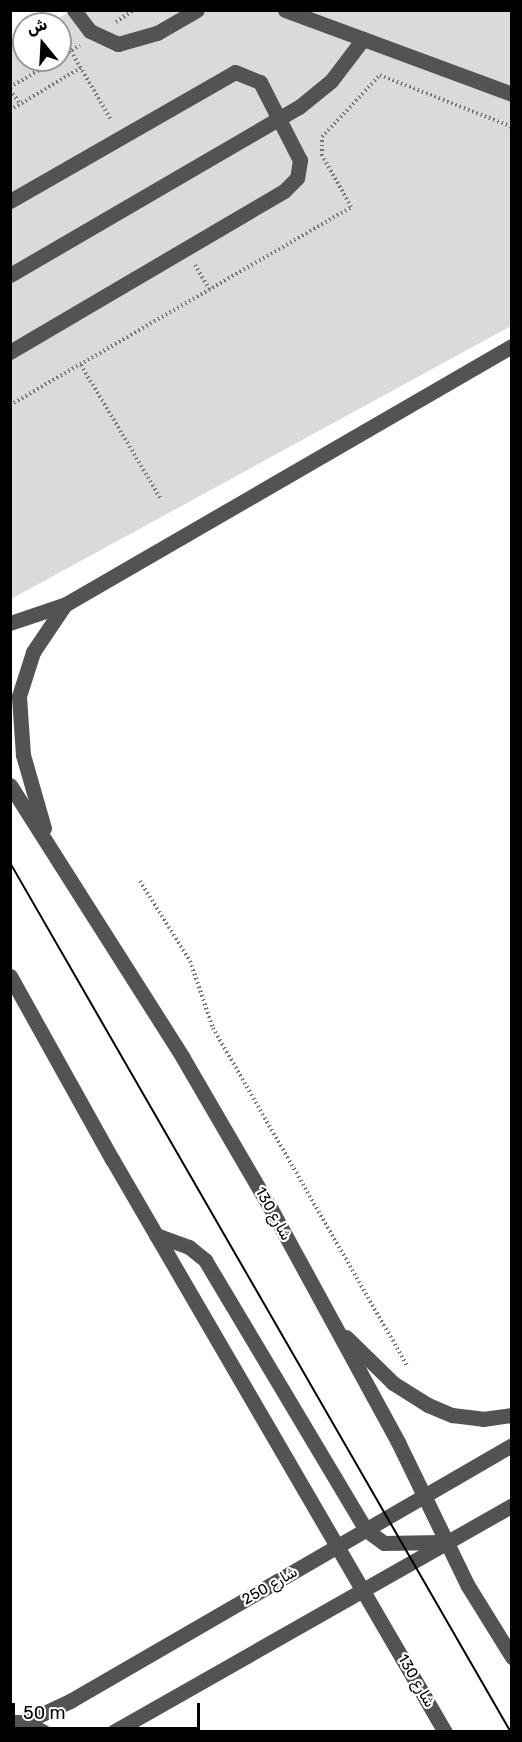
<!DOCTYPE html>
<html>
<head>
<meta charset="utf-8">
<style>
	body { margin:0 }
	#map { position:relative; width:522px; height:1742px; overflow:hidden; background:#fff; font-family:Rubik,Vazirmatn,sans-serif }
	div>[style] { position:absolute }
	.green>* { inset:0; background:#dadada }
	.path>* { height:4px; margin-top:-2px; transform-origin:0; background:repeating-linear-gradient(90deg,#757575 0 1.5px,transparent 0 4.5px) }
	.minor>* { height:15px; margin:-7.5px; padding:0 7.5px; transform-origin:7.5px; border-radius:7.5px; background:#535353 }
	.tram>* { height:1.5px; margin:-0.75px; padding:0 0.75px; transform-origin:0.75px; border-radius:0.75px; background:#000 }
	span { translate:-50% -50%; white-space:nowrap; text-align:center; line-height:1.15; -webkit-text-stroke:4.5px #fff; paint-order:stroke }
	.street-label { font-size:15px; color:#000 }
	.frame { position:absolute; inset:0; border:12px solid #000; pointer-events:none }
	.north { position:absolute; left:12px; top:12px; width:60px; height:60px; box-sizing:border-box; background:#fff; border:2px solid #999; border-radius:50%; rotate:342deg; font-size:16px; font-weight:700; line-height:24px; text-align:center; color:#000 }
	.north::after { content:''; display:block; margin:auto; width:21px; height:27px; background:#000; clip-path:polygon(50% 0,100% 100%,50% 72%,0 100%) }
	.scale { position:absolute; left:12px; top:1703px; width:188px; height:27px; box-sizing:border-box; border:3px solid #000; border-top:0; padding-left:8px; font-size:18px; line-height:21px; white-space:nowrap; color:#000; -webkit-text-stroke:4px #fff; paint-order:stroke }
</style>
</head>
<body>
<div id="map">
	<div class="green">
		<i style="clip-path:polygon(71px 11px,511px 11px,511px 326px,11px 599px,10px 46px,24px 38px,24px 60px,60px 60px,60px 24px,48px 24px)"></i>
	</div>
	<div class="path">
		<i style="left:116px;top:22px;width:22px;rotate:-34deg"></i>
		<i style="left:71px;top:51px;width:80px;rotate:59.9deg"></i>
		<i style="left:60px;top:57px;width:23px;rotate:-31deg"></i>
		<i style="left:10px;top:87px;width:53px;rotate:-30.4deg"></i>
		<i style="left:10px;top:90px;width:17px;rotate:54deg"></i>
		<i style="left:10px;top:110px;width:84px;rotate:-30.8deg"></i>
		<i style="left:195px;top:265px;width:29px;rotate:59deg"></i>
		<i style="left:81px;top:365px;width:156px;rotate:59.2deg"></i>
		<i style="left:10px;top:405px;width:394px;rotate:-30.1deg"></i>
		<i style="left:351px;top:207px;width:60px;rotate:-119.1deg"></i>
		<i style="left:322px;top:155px;width:18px;rotate:-90deg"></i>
		<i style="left:322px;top:137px;width:85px;rotate:-46.9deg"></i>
		<i style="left:380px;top:75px;width:142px;rotate:21.5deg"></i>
		<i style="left:140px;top:881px;width:94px;rotate:58deg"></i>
		<i style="left:190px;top:961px;width:71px;rotate:71.1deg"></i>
		<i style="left:213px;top:1028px;width:391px;rotate:60.1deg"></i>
	</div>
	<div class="minor">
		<i style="left:74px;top:10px;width:26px;rotate:53deg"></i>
		<i style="left:90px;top:31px;width:31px;rotate:25deg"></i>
		<i style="left:118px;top:44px;width:41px;rotate:-15.8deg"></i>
		<i style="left:157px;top:33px;width:46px;rotate:-29.9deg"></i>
		<i style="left:285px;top:10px;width:242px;rotate:20.3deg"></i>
		<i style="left:10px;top:201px;width:259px;rotate:-29.8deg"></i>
		<i style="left:235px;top:72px;width:27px;rotate:22deg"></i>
		<i style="left:260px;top:82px;width:88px;rotate:62.9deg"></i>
		<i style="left:300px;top:160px;width:18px;rotate:99deg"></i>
		<i style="left:297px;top:178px;width:18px;rotate:135deg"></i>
		<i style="left:284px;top:191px;width:318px;rotate:149.6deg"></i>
		<i style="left:10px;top:275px;width:334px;rotate:-30.2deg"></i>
		<i style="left:299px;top:107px;width:41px;rotate:-39.1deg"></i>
		<i style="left:331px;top:81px;width:53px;rotate:-52.7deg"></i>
		<i style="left:10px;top:623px;width:59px;rotate:-18.7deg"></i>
		<i style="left:66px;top:604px;width:515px;rotate:-30.05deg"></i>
		<i style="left:10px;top:785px;width:323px;rotate:57.6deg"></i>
		<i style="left:183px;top:1058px;width:175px;rotate:59.8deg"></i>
		<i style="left:271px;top:1209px;width:265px;rotate:61.4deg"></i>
		<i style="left:398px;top:1442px;width:160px;rotate:64.1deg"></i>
		<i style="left:468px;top:1586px;width:84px;rotate:58.2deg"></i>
		<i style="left:44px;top:828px;width:76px;rotate:-106deg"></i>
		<i style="left:23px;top:755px;width:59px;rotate:-93.9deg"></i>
		<i style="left:19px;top:696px;width:46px;rotate:-72.3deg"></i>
		<i style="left:33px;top:652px;width:55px;rotate:-56deg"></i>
		<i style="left:10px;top:976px;width:210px;rotate:60.9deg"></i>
		<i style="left:112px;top:1159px;width:663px;rotate:59.84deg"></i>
		<i style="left:156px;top:1235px;width:35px;rotate:20deg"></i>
		<i style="left:189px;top:1247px;width:21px;rotate:39deg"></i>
		<i style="left:205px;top:1260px;width:314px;rotate:59.2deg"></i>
		<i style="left:366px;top:1530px;width:22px;rotate:36deg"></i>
		<i style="left:384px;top:1543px;width:57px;rotate:-1deg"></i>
		<i style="left:346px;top:1337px;width:66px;rotate:44.4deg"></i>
		<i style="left:393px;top:1383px;width:41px;rotate:32.2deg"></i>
		<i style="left:428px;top:1405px;width:26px;rotate:23deg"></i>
		<i style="left:452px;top:1415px;width:31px;rotate:7deg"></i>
		<i style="left:483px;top:1419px;width:29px;rotate:-8deg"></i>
		<i style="left:10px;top:1722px;width:15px"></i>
		<i style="left:25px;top:1722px;width:21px;rotate:28deg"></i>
		<i style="left:25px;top:1722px;width:50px;rotate:-25deg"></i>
		<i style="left:70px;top:1701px;width:511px;rotate:-30.08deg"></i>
		<i style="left:113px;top:1732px;width:459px;rotate:-29.6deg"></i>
	</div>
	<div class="tram">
		<i style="left:10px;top:862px;width:1004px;rotate:60.06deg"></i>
	</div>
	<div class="street-label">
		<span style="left:273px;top:1214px;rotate:61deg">شارع 130</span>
		<span style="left:270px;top:1586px;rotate:-30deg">شارع 250</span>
		<span style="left:416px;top:1681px;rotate:60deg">شارع 130</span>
	</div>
	<div class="frame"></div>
	<div class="north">ش</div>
	<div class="scale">50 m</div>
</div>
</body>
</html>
